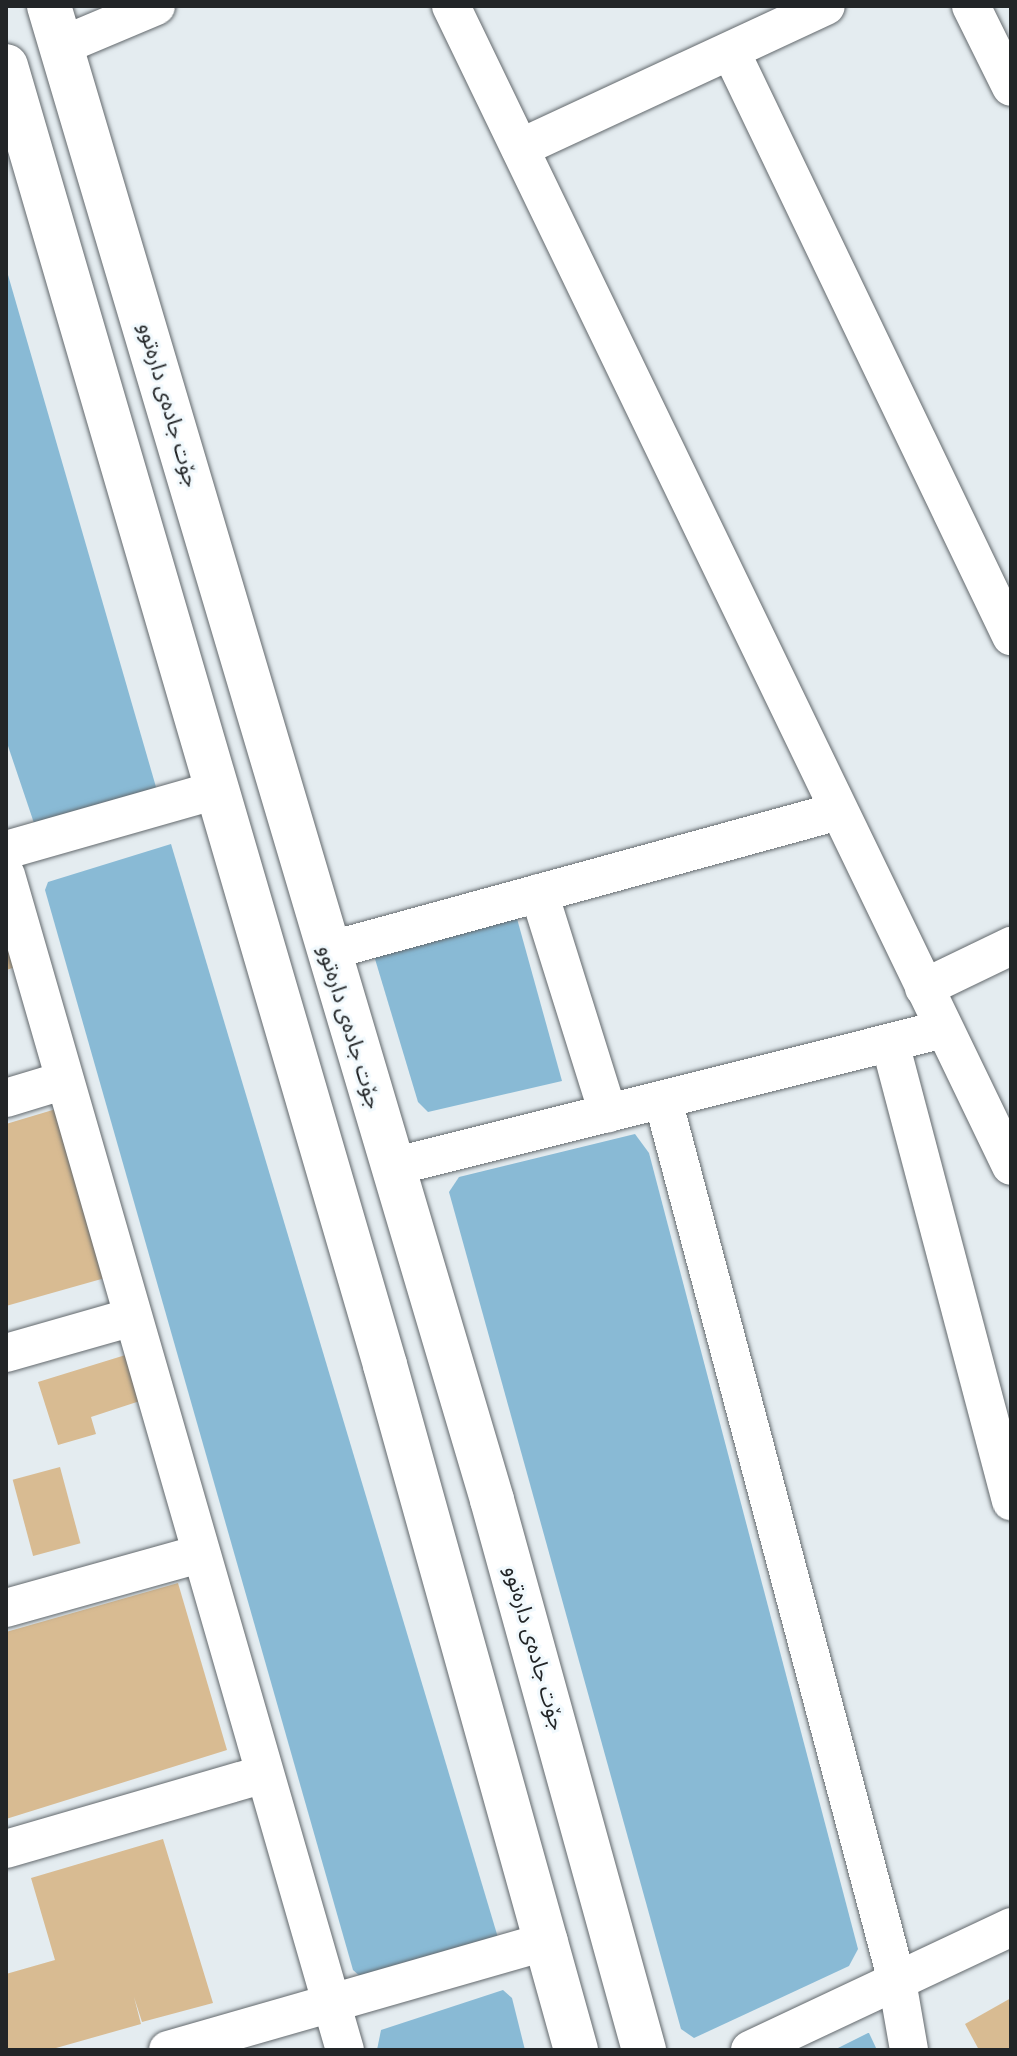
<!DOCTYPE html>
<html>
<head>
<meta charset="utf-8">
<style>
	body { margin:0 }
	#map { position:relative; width:1017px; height:2056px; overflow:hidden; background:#e4ecf0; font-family:"Public Sans","Noto Sans Arabic",sans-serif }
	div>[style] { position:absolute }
	.forest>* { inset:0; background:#89bad5 }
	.building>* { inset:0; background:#d8bb92; transform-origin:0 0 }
	.roads { filter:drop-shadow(0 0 2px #63696d) drop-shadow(0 0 2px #63696d) }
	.minor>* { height:38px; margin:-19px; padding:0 19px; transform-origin:19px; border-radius:19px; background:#fff }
	.secondary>* { height:44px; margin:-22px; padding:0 22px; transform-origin:22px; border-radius:22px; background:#fff }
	span { translate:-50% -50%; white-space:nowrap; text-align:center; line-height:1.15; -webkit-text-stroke:6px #f1f9fd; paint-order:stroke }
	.street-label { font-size:22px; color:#222527 }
	.frame { position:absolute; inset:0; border:8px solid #222527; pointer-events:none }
</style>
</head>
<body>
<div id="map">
	<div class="forest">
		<i style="clip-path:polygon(6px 268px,158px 794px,36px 829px,6px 740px)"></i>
		<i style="clip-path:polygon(171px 844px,499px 1941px,362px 1978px,353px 1970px,45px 890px,48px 882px)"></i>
		<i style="clip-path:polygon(516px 915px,562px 1081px,428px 1112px,418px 1102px,372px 949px)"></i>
		<i style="clip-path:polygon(635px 1134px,649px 1153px,858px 1949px,849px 1966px,694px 2038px,681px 2029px,449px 1192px,459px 1177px)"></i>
		<i style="clip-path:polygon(503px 1990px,512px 1998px,525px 2050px,377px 2050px,381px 2030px)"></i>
		<i style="clip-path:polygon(869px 2033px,877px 2050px,834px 2050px,868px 2033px)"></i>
	</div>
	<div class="building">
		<i style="clip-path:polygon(6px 925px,19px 966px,6px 970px)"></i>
		<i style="clip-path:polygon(56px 1109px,105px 1278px,6px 1306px,6px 1124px)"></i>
		<i style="clip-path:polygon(132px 1353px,146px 1399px,91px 1417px,96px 1434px,58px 1445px,38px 1382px)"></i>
		<i style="left:60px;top:1467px;width:79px;height:49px;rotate:75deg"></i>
		<i style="clip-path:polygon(178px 1583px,227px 1750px,6px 1819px,6px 1632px)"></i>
		<i style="clip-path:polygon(163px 1839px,213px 2003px,142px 2022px,134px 1997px,141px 2024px,49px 2050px,6px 2050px,6px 1974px,55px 1960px,31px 1878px)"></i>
		<i style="clip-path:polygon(1011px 1998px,1011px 2050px,979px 2050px,965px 2024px)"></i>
	</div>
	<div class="roads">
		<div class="minor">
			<i style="left:451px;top:6px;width:1288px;rotate:64.23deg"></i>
			<i style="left:971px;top:6px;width:90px;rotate:63.7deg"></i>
			<i style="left:61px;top:46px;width:103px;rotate:-22.8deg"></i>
			<i style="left:731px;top:52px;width:648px;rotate:64.38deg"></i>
			<i style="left:520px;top:148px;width:337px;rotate:-24.9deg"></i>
			<i style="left:6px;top:850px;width:218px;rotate:-15.9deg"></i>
			<i style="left:6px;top:875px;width:1223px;rotate:73.91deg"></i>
			<i style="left:539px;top:893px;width:231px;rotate:72.6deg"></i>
			<i style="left:328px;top:951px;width:526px;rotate:-15.33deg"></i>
			<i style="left:924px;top:988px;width:97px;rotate:-25.8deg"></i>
			<i style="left:890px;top:1043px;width:474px;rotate:75.2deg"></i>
			<i style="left:6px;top:1098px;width:59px;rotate:-16.9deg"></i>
			<i style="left:663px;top:1100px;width:912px;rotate:75.13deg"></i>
			<i style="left:897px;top:1981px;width:70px;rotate:80.1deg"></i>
			<i style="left:392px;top:1167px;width:569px;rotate:-14.04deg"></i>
			<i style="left:6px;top:1353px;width:131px;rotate:-15.9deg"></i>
			<i style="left:6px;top:1608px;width:200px;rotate:-15.6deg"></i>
			<i style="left:6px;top:1849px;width:269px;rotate:-16.2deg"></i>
			<i style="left:168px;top:2050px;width:396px;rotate:-16deg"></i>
			<i style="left:750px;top:2050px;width:289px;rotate:-25.2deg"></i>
		</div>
		<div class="secondary">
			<i style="left:49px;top:6px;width:1558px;rotate:73.48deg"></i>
			<i style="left:492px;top:1500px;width:571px;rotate:74.55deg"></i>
			<i style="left:6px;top:66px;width:1353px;rotate:73.73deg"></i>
			<i style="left:385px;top:1365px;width:711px;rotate:74.42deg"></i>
		</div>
	</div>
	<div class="street-label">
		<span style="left:169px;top:405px;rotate:74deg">جۆت جادەی دارەتوو</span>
		<span style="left:350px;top:1027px;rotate:73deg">جۆت جادەی دارەتوو</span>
		<span style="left:535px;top:1648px;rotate:74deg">جۆت جادەی دارەتوو</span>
	</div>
	<div class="frame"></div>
</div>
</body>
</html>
